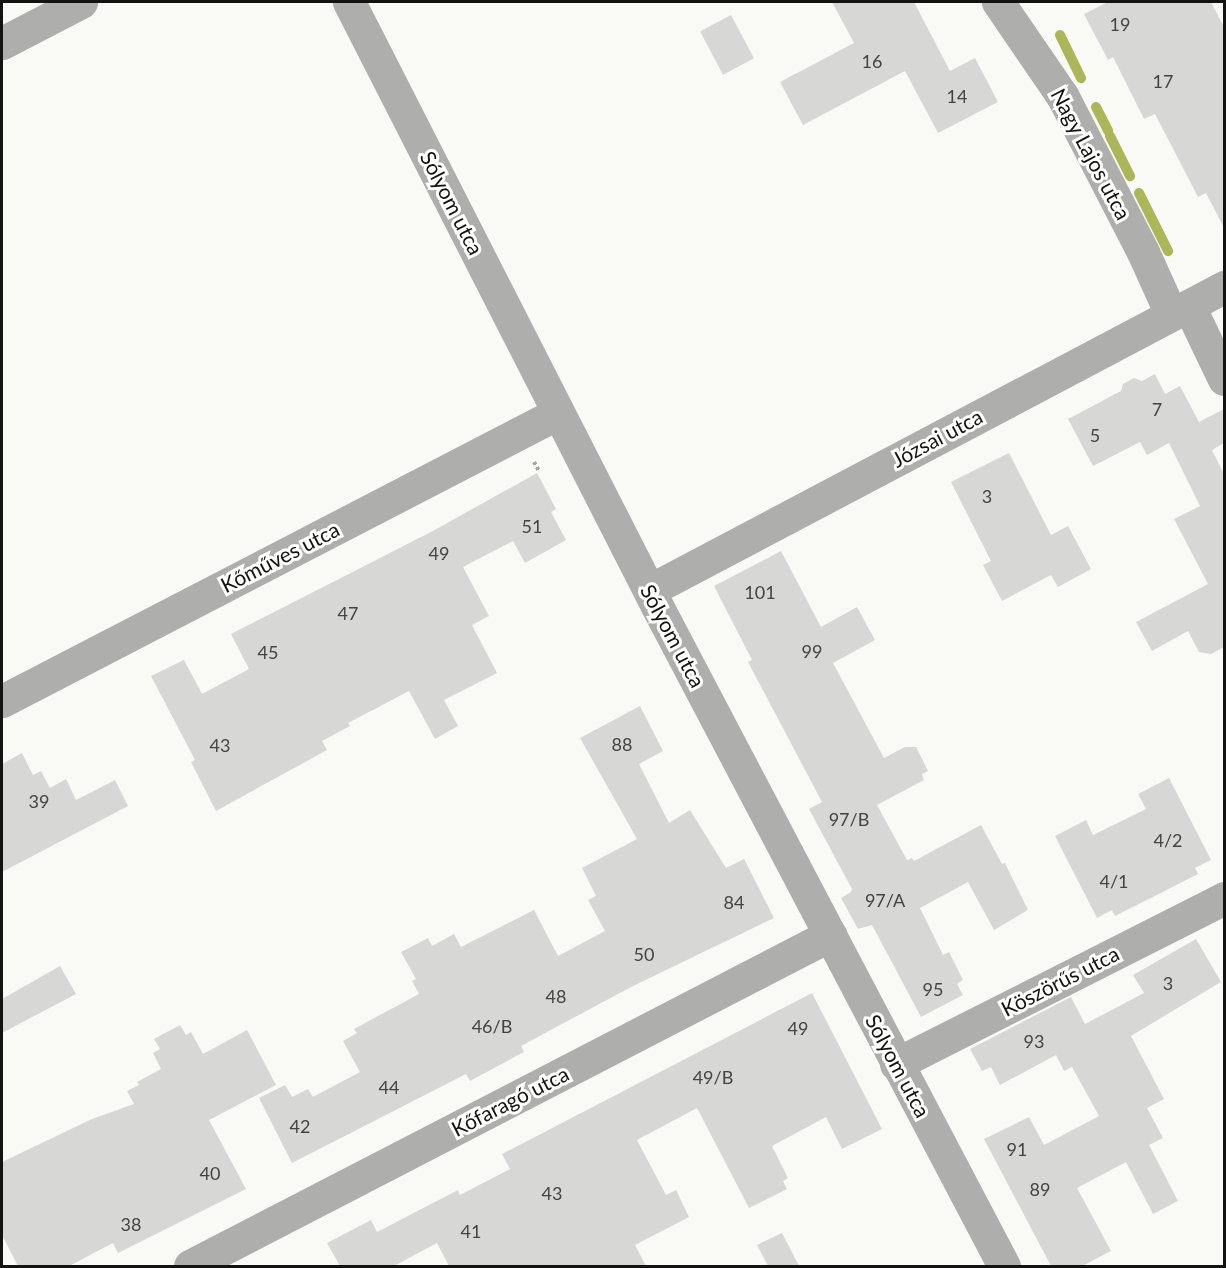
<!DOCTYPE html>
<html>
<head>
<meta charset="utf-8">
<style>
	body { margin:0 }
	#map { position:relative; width:1226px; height:1268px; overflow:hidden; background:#f9f9f6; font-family:Lato,sans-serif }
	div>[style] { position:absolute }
	.stream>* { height:10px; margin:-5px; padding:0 5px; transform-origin:5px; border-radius:5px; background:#acb658 }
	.building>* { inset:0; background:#d7d8d5; transform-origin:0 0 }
	.path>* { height:4px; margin-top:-2px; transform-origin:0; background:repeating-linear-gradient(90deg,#a5a5a2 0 3px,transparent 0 6px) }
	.minor>* { height:33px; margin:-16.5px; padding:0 16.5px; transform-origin:16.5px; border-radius:16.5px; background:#aeaead }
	span { translate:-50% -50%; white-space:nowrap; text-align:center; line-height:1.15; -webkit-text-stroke:6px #fffffe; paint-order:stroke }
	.number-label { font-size:18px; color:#444443 }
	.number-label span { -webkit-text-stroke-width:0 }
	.street-label { font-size:21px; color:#131312 }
	.frame { position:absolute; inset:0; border:3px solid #131312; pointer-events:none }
</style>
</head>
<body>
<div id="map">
	<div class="stream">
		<i style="left:1060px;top:35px;width:48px;rotate:64deg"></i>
		<i style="left:1096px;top:107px;width:27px;rotate:63deg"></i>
		<i style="left:1110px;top:136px;width:45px;rotate:63.4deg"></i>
		<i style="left:1139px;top:193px;width:65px;rotate:63.4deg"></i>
	</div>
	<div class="building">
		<i style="clip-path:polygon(832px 2px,914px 2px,950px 71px,975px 58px,998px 102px,938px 133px,905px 71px,803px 125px,780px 82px,854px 43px)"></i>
		<i style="clip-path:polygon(1108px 2px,1211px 2px,1224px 27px,1224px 228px,1206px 193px,1198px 197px,1155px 114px,1144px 119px,1113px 57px,1108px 60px,1084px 14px)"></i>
		<i style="left:731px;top:15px;width:49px;height:35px;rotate:62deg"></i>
		<i style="clip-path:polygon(1155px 374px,1165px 394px,1180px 386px,1199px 422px,1224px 409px,1224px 443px,1212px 450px,1224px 474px,1224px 647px,1211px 654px,1199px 652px,1188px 631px,1152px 651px,1136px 622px,1208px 584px,1174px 519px,1200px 506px,1169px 443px,1147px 455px,1140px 442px,1093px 466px,1068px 419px,1121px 391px,1123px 384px,1134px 378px,1142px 381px)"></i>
		<i style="clip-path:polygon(1009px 453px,1051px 535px,1068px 526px,1091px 569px,1058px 587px,1051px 575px,1002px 601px,983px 565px,991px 561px,951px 482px)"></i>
		<i style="clip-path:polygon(537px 473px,556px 509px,551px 512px,566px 540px,525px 563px,513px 541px,463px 567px,489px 616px,472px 625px,497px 673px,444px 700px,458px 726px,435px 739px,409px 691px,348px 723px,350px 726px,322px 741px,327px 750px,216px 811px,191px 762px,195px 760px,151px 676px,184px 660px,202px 694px,249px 669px,231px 634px,431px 532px)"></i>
		<i style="clip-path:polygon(781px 551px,821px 627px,857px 607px,875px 640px,833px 663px,884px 758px,905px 747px,916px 747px,928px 771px,922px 774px,924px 780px,877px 805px,907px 860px,912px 858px,914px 861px,981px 825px,1002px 864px,1005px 863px,1028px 910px,994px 930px,968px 882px,920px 908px,943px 955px,949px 952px,963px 980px,957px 984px,963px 995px,921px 1017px,872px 925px,858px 929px,841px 898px,851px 892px,852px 889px,809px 809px,822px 802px,748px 662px,752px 660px,714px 586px)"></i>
		<i style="clip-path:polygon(640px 706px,663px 751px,639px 764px,669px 823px,690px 810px,726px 868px,744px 859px,774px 918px,631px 987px,521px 1046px,524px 1052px,470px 1081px,466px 1074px,292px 1163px,259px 1098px,285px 1085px,292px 1097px,308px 1089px,313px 1097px,360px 1072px,343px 1041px,357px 1033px,354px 1029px,419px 994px,412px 981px,416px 979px,401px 952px,428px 938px,432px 946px,454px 934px,461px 947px,534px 910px,558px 956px,605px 931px,588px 900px,596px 896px,582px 868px,637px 839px,580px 738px)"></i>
		<i style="clip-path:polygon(22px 753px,33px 775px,41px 771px,50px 788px,66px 779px,76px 800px,115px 780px,128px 806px,2px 872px,2px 764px)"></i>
		<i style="clip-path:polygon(1169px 778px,1211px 860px,1195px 868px,1198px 874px,1157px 895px,1115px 916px,1112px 910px,1097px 918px,1055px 836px,1086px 820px,1093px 835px,1146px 809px,1138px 794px)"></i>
		<i style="clip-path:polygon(1196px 939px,1221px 982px,1131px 1036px,1164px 1099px,1147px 1108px,1163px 1138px,1149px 1145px,1178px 1201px,1153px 1214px,1126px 1162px,1077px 1188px,1111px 1251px,1082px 1266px,1051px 1266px,984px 1139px,1029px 1117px,1044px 1145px,1099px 1116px,1072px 1067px,1064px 1071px,1056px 1055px,1000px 1085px,991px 1067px,982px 1071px,970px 1049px,1071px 997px,1085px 1024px,1144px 993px,1133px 975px)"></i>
		<i style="clip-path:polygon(60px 966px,76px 994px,2px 1033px,2px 999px)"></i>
		<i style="clip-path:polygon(812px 993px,882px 1129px,842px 1149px,826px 1117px,772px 1146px,788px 1178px,783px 1181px,787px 1189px,749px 1208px,697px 1108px,637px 1140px,666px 1195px,676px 1190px,689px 1217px,635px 1245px,646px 1266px,449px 1266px,437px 1243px,394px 1266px,340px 1266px,327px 1243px,371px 1220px,377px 1232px,458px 1190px,460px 1195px,510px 1169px,502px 1154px)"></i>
		<i style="clip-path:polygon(180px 1025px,186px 1035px,191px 1032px,203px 1054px,247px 1030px,276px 1085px,209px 1120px,246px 1189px,118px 1253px,113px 1243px,69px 1266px,18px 1266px,2px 1235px,2px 1162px,92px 1119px,134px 1104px,127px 1091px,139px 1085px,137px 1082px,161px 1069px,153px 1053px,160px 1049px,154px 1039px)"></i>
		<i style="clip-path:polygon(782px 1233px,799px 1266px,768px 1266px,757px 1245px)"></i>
	</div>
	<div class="path">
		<i style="left:534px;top:462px;width:10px;rotate:61deg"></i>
	</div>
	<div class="minor">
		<i style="left:349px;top:2px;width:678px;rotate:62.98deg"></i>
		<i style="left:657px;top:606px;width:746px;rotate:62.27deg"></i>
		<i style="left:998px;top:2px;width:115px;rotate:55.6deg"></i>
		<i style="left:1063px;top:97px;width:174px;rotate:62.7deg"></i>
		<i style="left:1143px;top:252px;width:68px;rotate:65.7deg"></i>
		<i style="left:2px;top:43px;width:89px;rotate:-27.4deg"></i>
		<i style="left:1189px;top:306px;width:81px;rotate:64.4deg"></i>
		<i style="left:650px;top:590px;width:649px;rotate:-27.83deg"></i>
		<i style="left:2px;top:701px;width:626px;rotate:-27.38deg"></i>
		<i style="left:896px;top:1064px;width:368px;rotate:-26.8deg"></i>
		<i style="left:190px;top:1266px;width:721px;rotate:-27.35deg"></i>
	</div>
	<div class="number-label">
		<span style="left:1120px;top:24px">19</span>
		<span style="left:872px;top:61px">16</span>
		<span style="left:1163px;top:81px">17</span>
		<span style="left:957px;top:96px">14</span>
		<span style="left:1157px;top:409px">7</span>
		<span style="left:1095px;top:435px">5</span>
		<span style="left:987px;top:496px">3</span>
		<span style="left:532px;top:526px">51</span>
		<span style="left:439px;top:553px">49</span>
		<span style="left:760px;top:592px">101</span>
		<span style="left:348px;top:613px">47</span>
		<span style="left:812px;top:651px">99</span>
		<span style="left:268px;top:652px">45</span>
		<span style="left:622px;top:744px">88</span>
		<span style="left:220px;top:745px">43</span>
		<span style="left:39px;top:801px">39</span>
		<span style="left:849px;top:819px">97/B</span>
		<span style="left:1168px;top:840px">4/2</span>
		<span style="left:1114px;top:881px">4/1</span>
		<span style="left:885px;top:900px">97/A</span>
		<span style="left:734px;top:902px">84</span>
		<span style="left:644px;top:954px">50</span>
		<span style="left:1168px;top:983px">3</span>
		<span style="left:933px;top:989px">95</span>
		<span style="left:556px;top:996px">48</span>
		<span style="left:492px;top:1026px">46/B</span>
		<span style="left:798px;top:1028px">49</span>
		<span style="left:1034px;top:1041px">93</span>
		<span style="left:713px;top:1077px">49/B</span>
		<span style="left:389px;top:1087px">44</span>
		<span style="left:300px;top:1126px">42</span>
		<span style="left:1017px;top:1149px">91</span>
		<span style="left:210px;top:1173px">40</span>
		<span style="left:1040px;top:1189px">89</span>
		<span style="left:552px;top:1193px">43</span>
		<span style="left:131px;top:1224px">38</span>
		<span style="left:471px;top:1231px">41</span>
	</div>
	<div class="street-label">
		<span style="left:1091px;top:154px;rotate:62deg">Nagy Lajos utca</span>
		<span style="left:452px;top:203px;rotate:63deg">Sólyom utca</span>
		<span style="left:937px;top:438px;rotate:-28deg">Józsai utca</span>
		<span style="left:280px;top:557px;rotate:-27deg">Kőműves utca</span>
		<span style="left:673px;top:636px;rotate:62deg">Sólyom utca</span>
		<span style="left:1060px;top:981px;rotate:-27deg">Köszörűs utca</span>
		<span style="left:898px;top:1066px;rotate:62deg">Sólyom utca</span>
		<span style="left:510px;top:1101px;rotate:-27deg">Kőfaragó utca</span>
	</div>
	<div class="frame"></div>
</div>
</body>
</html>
